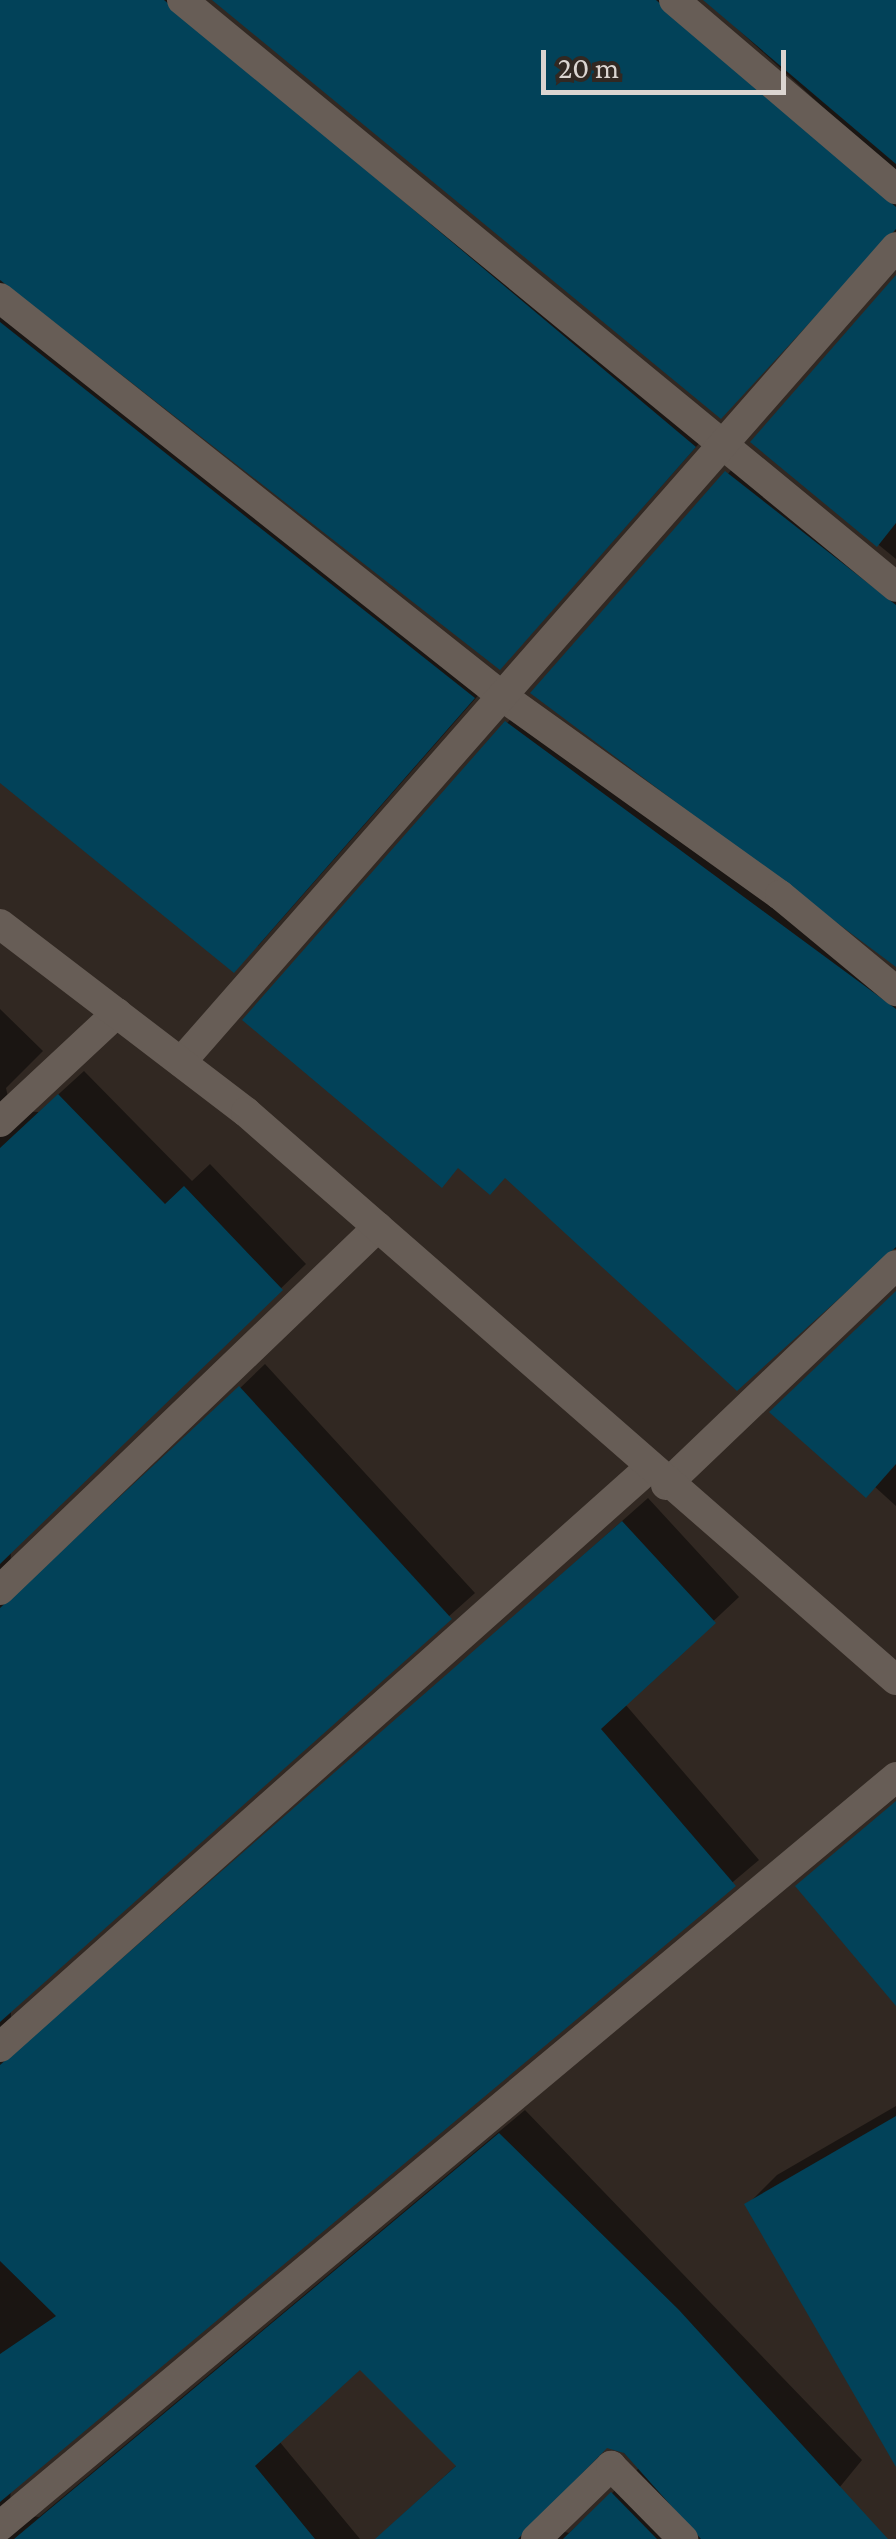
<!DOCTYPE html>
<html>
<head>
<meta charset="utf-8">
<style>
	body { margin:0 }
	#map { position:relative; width:896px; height:2539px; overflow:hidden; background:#312822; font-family:"Crimson Pro",serif }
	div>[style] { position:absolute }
	.shadow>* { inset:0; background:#0007 }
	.building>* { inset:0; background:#024259 }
	.minor>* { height:30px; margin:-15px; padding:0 15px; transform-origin:15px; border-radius:15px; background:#675d56 }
	.tertiary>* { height:30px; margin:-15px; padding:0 15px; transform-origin:15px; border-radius:15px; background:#675d56 }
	span { translate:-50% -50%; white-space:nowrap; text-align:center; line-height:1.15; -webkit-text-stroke:8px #312822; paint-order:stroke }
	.scale { position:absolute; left:541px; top:50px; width:245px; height:45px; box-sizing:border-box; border:5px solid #dbd5d1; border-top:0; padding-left:12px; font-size:30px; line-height:35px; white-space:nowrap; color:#dbd5d1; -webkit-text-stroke:8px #312822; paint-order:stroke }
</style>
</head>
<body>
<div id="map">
	<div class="shadow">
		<i style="clip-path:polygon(0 0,205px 0,718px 422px,523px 643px,11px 289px,497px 674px,258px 946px,0 758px)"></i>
		<i style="clip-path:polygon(215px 0,696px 0,825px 109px,706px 0,896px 0,896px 232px)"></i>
		<i style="clip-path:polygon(896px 279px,896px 559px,753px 442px)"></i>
		<i style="clip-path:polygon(750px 449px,896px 568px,896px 963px,534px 692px)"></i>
		<i style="clip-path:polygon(531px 699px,896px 972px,896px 1249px,882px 1249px,507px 723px)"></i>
		<i style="clip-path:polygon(evenodd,0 1009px,43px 1051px,6px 1088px,11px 1111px,39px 1112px,84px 1071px,192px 1181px,210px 1164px,306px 1264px,11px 1550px,10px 1578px,40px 1580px,265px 1364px,475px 1593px,11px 2008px,11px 2036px,40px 2037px,648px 1498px,739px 1597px,625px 1704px,759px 1860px,11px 2489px,9px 2513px,39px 2517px,525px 2110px,862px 2460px,821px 2510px,855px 2539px,376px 2539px,458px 2464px,360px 2366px,279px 2441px,360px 2539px,0 2539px,0 1009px,616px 2445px,639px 2468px,569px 2533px,548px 2528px,598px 2450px,616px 2445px)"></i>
		<i style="clip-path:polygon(896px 1293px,896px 1506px,874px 1486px)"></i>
		<i style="clip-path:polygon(896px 2106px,896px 2462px,747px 2205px,777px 2175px)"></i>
	</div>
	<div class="building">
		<i style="clip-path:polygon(0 0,164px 0,696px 447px,500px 670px,0 280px)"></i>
		<i style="clip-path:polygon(212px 0,656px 0,896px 207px,896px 229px,721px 419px)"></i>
		<i style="clip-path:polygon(703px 0,896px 0,896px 164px)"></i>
		<i style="clip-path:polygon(896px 275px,896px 523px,877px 547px,750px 442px)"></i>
		<i style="clip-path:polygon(0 322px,475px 698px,234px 973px,0 783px)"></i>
		<i style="clip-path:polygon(725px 471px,896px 605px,896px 967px,530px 693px)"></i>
		<i style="clip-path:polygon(505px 721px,896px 1009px,896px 1247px,737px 1391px,505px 1178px,490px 1195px,458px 1168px,442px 1188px,242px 1020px)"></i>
		<i style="clip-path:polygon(58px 1094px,165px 1204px,184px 1186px,283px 1290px,0 1564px,0 1148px)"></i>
		<i style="clip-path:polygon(896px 1291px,896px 1464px,866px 1498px,769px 1412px)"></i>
		<i style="clip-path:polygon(239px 1386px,452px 1619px,0 2022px,0 1608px)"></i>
		<i style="clip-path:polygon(622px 1521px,716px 1623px,601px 1729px,736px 1886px,0 2502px,0 2354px,56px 2316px,0 2261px,0 2065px)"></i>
		<i style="clip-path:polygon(896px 1801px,896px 2006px,795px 1886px)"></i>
		<i style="clip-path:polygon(896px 2116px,896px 2467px,744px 2204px)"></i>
		<i style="clip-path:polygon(499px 2133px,679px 2310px,888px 2539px,701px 2539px,624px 2453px,607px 2448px,518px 2539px,375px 2539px,456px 2466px,360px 2370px,255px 2466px,315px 2539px,14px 2539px)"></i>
		<i style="clip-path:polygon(611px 2492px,657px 2539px,563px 2539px)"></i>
	</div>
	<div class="minor">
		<i style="left:182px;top:0;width:924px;rotate:39.42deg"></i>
		<i style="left:674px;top:0;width:292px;rotate:40.4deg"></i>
		<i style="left:0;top:298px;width:641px;rotate:38.41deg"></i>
		<i style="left:502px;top:696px;width:342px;rotate:35.6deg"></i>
		<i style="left:780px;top:895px;width:151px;rotate:39.6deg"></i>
		<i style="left:181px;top:1062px;width:1084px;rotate:-48.74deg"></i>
		<i style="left:0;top:1122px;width:160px;rotate:-43deg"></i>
		<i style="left:666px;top:1485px;width:318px;rotate:-43.7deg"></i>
		<i style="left:0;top:1590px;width:524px;rotate:-43.84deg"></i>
		<i style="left:0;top:2047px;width:868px;rotate:-41.73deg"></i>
		<i style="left:0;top:2526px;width:1168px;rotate:-39.89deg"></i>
		<i style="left:536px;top:2539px;width:105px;rotate:-44.2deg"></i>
		<i style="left:611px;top:2466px;width:103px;rotate:45.4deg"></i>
	</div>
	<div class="tertiary">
		<i style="left:0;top:924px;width:310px;rotate:37.4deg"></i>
		<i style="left:246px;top:1112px;width:863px;rotate:41.15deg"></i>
	</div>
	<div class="scale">20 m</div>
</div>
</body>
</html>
